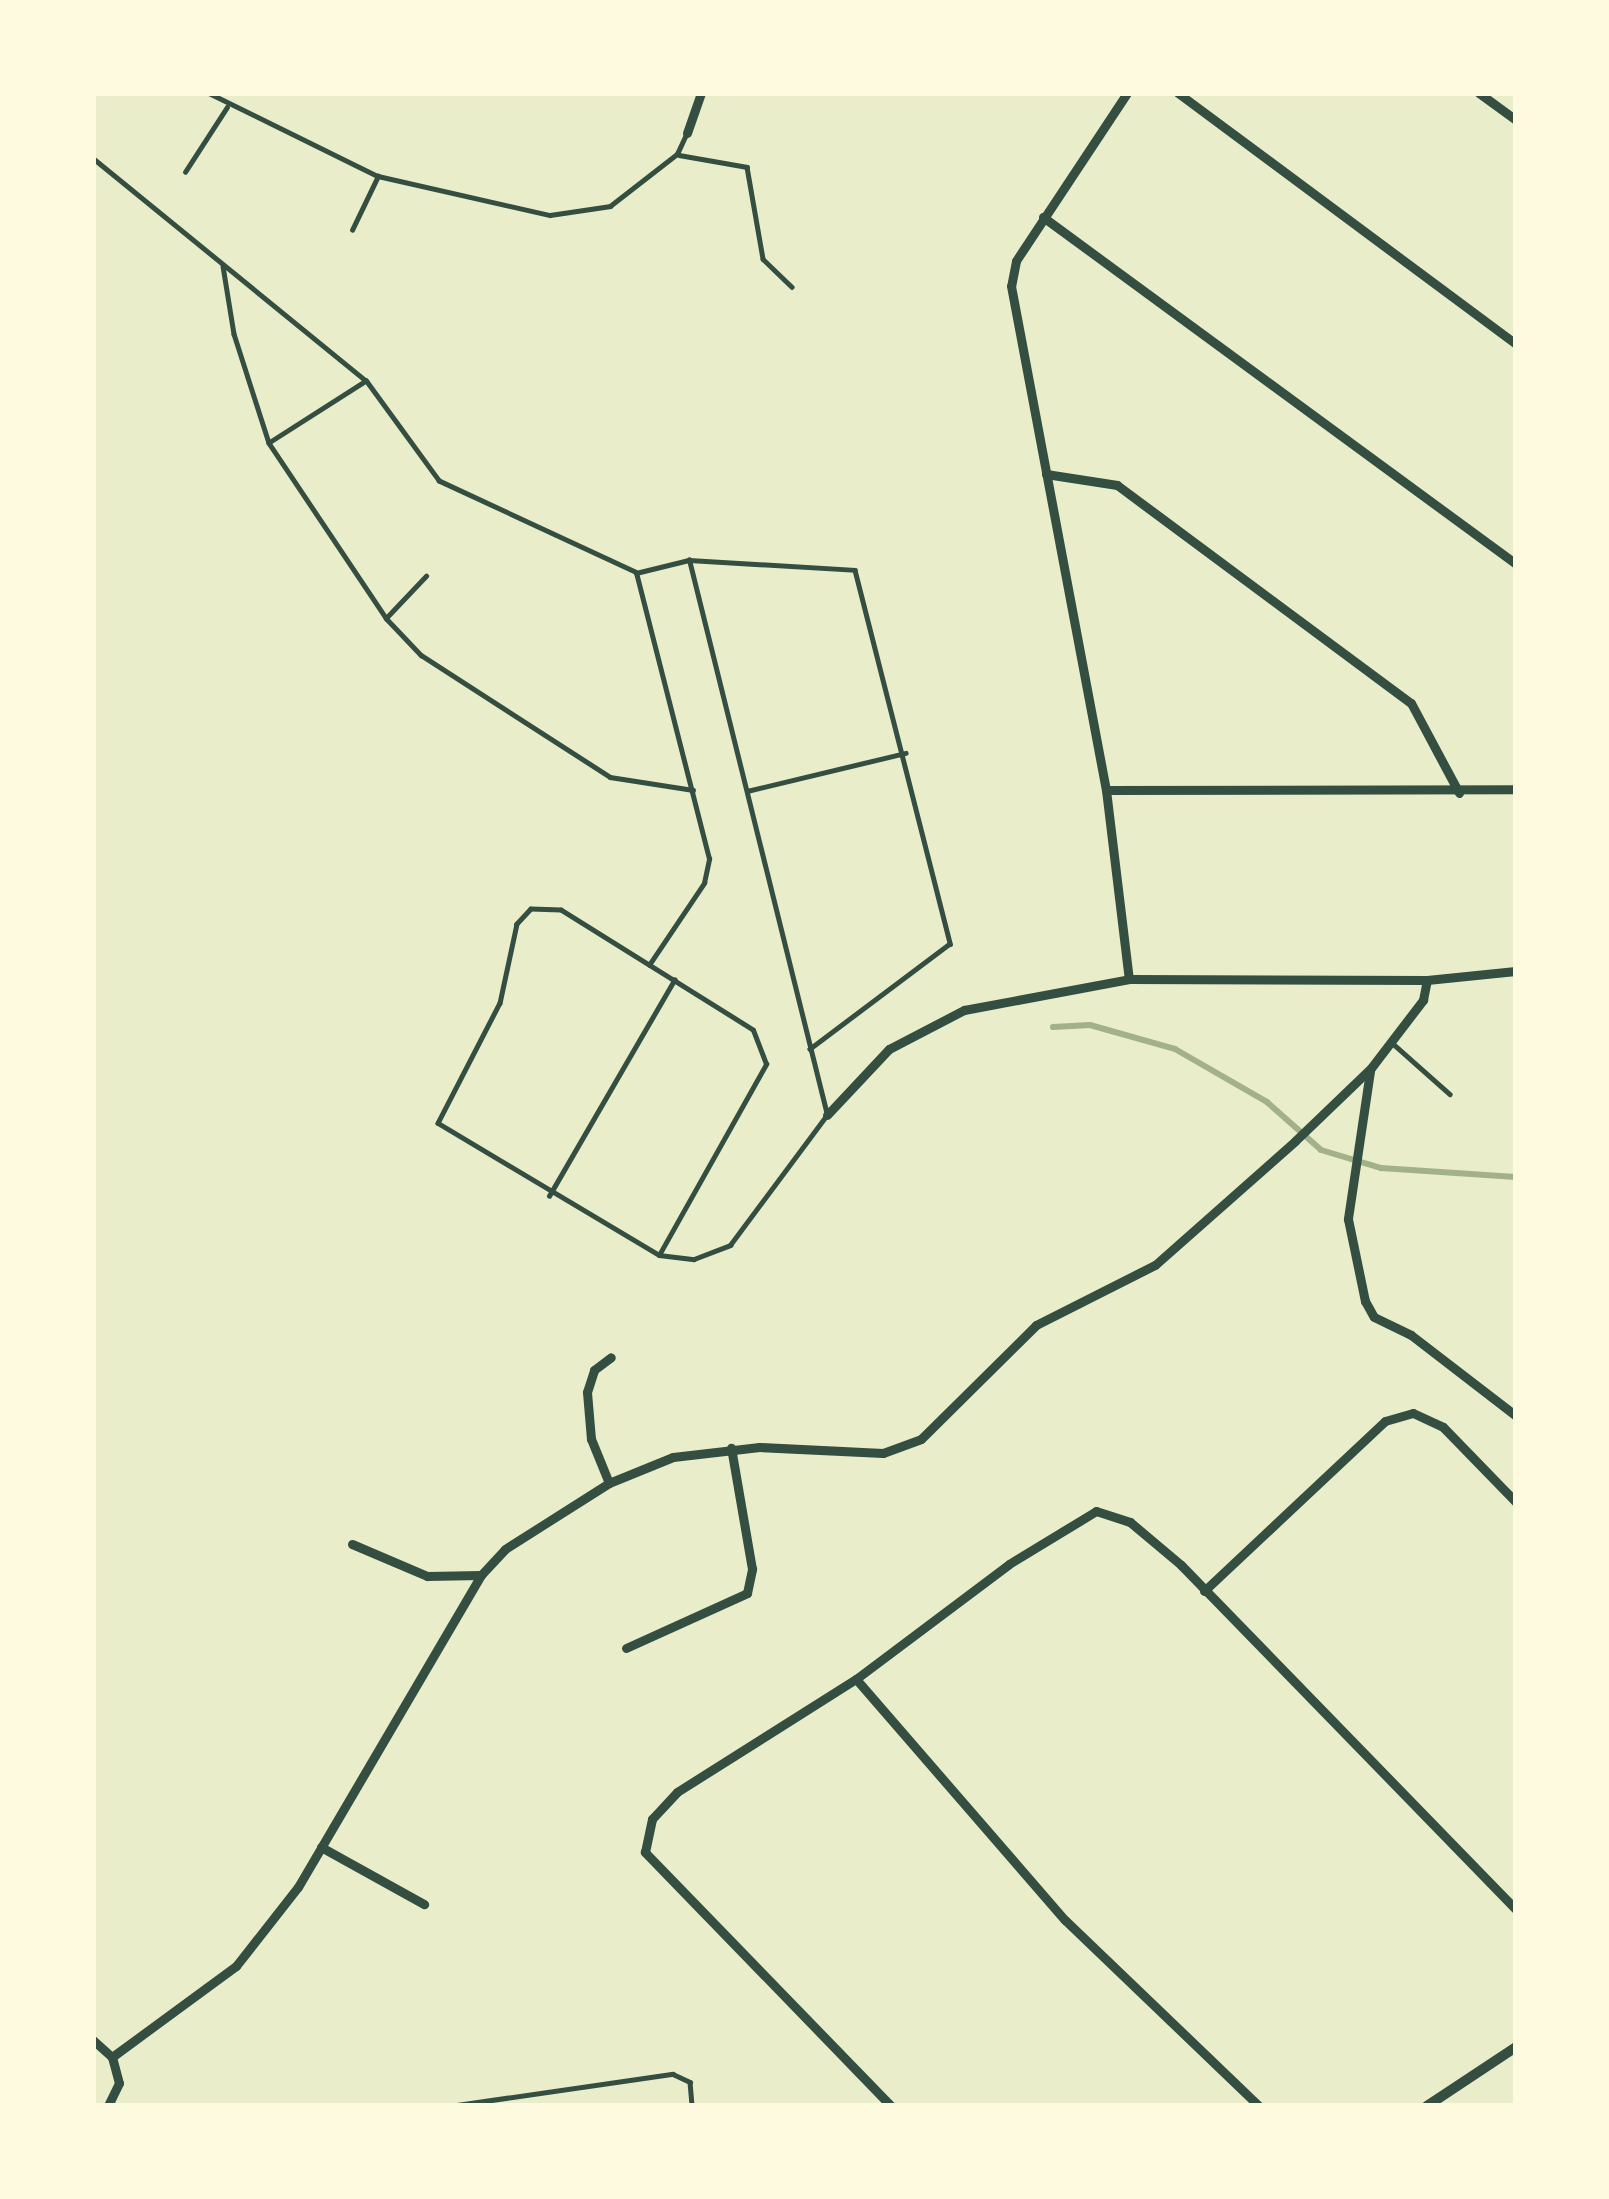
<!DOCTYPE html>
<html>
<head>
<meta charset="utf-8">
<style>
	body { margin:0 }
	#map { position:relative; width:1609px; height:2199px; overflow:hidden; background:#e9edc9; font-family:"Space Grotesk",sans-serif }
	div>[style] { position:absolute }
	.stream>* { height:6px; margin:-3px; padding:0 3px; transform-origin:3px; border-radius:3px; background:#a3b18a }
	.service>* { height:4.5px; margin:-2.25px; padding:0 2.25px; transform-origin:2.25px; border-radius:2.25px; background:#344e41 }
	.minor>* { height:9px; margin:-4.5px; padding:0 4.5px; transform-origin:4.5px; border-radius:4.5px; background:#344e41 }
	.tertiary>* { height:10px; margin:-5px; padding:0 5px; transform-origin:5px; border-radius:5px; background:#344e41 }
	span { translate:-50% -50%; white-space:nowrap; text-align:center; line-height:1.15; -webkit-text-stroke:12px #fefae0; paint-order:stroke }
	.frame { position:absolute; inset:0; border:96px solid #fefae0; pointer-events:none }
</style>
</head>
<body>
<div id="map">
	<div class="stream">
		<i style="left:1053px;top:1027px;width:37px;rotate:-3deg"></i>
		<i style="left:1090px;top:1025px;width:88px;rotate:15.8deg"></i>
		<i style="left:1175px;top:1049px;width:106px;rotate:29.9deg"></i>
		<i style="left:1267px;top:1102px;width:72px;rotate:41.6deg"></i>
		<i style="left:1321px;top:1150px;width:63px;rotate:16.7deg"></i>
		<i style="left:1381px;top:1168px;width:135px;rotate:3.8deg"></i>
	</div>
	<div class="service">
		<i style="left:209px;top:93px;width:188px;rotate:26.2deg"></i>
		<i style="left:378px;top:176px;width:176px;rotate:12.8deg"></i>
		<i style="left:550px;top:215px;width:61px;rotate:-8.5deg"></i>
		<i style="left:610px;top:206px;width:85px;rotate:-37.8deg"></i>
		<i style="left:677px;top:154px;width:23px;rotate:-65deg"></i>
		<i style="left:679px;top:155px;width:69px;rotate:10deg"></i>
		<i style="left:747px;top:167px;width:93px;rotate:80.1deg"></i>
		<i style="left:763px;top:259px;width:40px;rotate:44deg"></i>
		<i style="left:93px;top:158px;width:353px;rotate:39.2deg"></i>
		<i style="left:185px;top:172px;width:77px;rotate:-57.1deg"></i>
		<i style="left:352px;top:230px;width:60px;rotate:-64.3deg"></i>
		<i style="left:223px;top:266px;width:69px;rotate:80.8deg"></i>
		<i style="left:234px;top:334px;width:114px;rotate:72.2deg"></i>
		<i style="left:635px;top:572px;width:216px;rotate:-155.1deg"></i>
		<i style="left:439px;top:481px;width:124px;rotate:-126.1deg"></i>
		<i style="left:366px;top:381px;width:115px;rotate:147.4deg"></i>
		<i style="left:269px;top:443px;width:211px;rotate:56.2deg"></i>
		<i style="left:386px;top:618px;width:51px;rotate:46.6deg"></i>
		<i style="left:421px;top:655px;width:225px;rotate:32.8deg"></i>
		<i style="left:610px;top:777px;width:84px;rotate:8.9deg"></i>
		<i style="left:386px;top:618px;width:58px;rotate:-46.4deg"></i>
		<i style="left:747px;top:791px;width:163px;rotate:-13.5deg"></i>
		<i style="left:649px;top:965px;width:99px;rotate:-56.1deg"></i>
		<i style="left:704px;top:883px;width:25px;rotate:-78deg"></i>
		<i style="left:709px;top:859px;width:295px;rotate:-104.3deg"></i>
		<i style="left:636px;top:573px;width:55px;rotate:-13.8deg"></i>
		<i style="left:689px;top:560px;width:166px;rotate:3.4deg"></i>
		<i style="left:855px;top:570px;width:386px;rotate:75.7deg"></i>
		<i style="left:950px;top:944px;width:175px;rotate:143.1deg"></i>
		<i style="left:1390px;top:1041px;width:80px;rotate:41.5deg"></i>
		<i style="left:549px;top:1196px;width:250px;rotate:-59.9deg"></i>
		<i style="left:659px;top:1255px;width:219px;rotate:-60.7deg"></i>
		<i style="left:766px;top:1064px;width:36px;rotate:-111deg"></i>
		<i style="left:753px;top:1030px;width:226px;rotate:-148deg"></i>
		<i style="left:561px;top:910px;width:30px;rotate:-178deg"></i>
		<i style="left:531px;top:909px;width:21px;rotate:133deg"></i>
		<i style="left:517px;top:924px;width:81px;rotate:102.1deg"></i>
		<i style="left:500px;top:1003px;width:135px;rotate:117.3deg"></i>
		<i style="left:438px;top:1123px;width:257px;rotate:30.8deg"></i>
		<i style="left:659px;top:1255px;width:35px;rotate:7deg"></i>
		<i style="left:694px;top:1259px;width:39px;rotate:-21deg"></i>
		<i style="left:730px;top:1245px;width:162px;rotate:-53.3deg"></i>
		<i style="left:827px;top:1115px;width:572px;rotate:-103.96deg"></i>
		<i style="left:450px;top:2106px;width:225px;rotate:-8.2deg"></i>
		<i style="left:673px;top:2074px;width:19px;rotate:25deg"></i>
		<i style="left:690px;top:2082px;width:24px;rotate:85deg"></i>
	</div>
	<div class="minor">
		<i style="left:1127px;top:93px;width:201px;rotate:123.5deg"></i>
		<i style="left:1016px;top:261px;width:25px;rotate:101deg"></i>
		<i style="left:1011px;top:286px;width:513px;rotate:79.33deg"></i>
		<i style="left:1106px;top:790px;width:190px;rotate:83.1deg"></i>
		<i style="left:1178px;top:93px;width:421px;rotate:36.6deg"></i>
		<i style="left:1479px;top:93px;width:46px;rotate:36.1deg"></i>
		<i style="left:687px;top:133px;width:42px;rotate:-70.7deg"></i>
		<i style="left:1043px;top:217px;width:587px;rotate:36.26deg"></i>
		<i style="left:1046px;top:474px;width:72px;rotate:8.8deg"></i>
		<i style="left:1117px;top:485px;width:366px;rotate:36.6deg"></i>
		<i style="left:1411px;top:703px;width:102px;rotate:61.9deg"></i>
		<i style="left:1106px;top:790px;width:410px;rotate:-0.1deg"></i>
		<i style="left:1370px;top:1071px;width:150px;rotate:98.5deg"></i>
		<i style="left:1348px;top:1219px;width:84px;rotate:78.3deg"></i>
		<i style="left:1365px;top:1301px;width:18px;rotate:61deg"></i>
		<i style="left:1374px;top:1317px;width:41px;rotate:25.9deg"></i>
		<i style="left:1411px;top:1335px;width:133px;rotate:37.6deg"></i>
		<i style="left:827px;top:1115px;width:91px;rotate:-46.8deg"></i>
		<i style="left:889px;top:1049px;width:85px;rotate:-27.5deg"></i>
		<i style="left:964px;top:1010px;width:168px;rotate:-10.6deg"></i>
		<i style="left:1129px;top:979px;width:298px;rotate:0.2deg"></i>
		<i style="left:1427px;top:980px;width:89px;rotate:-5.8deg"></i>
		<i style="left:609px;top:1483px;width:48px;rotate:-112.2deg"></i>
		<i style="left:591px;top:1439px;width:47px;rotate:-94.9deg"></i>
		<i style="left:587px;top:1392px;width:23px;rotate:-72deg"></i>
		<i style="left:594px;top:1370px;width:21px;rotate:-37deg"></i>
		<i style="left:352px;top:1544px;width:82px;rotate:23.1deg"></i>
		<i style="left:427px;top:1576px;width:54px;rotate:-1.1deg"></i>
		<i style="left:1204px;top:1591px;width:248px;rotate:-43.2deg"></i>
		<i style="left:1385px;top:1421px;width:29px;rotate:-16deg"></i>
		<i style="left:1413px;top:1413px;width:33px;rotate:25deg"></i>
		<i style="left:1443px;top:1427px;width:105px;rotate:45.8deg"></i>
		<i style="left:626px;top:1648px;width:133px;rotate:-24.4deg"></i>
		<i style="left:747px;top:1593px;width:25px;rotate:-78deg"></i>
		<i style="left:752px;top:1569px;width:123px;rotate:-99.8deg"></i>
		<i style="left:856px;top:1679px;width:319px;rotate:49.1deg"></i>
		<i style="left:1065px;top:1920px;width:269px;rotate:43.8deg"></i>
		<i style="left:321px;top:1847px;width:118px;rotate:29deg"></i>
		<i style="left:93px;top:2040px;width:25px;rotate:42deg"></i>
		<i style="left:112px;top:2057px;width:27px;rotate:75deg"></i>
		<i style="left:119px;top:2083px;width:25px;rotate:116deg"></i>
		<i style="left:112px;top:2057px;width:154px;rotate:-36.3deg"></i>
		<i style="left:236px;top:1966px;width:100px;rotate:-51.9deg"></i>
		<i style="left:298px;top:1887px;width:362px;rotate:-59.6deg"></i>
		<i style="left:481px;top:1575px;width:35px;rotate:-47deg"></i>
		<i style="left:505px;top:1549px;width:123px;rotate:-32.4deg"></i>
		<i style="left:609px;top:1483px;width:69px;rotate:-22.1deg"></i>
		<i style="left:673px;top:1457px;width:87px;rotate:-6.6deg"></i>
		<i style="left:759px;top:1447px;width:124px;rotate:2.8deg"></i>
		<i style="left:883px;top:1453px;width:40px;rotate:-20.2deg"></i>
		<i style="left:921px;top:1439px;width:162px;rotate:-44.7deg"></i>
		<i style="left:1036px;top:1325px;width:133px;rotate:-26.8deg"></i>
		<i style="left:1155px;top:1265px;width:187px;rotate:-41.5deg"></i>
		<i style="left:1295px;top:1141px;width:105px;rotate:-43.8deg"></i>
		<i style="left:1371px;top:1068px;width:86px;rotate:-52.6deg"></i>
		<i style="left:1423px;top:1000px;width:20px;rotate:-79deg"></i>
		<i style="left:891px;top:2106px;width:354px;rotate:-134.1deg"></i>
		<i style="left:645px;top:1852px;width:34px;rotate:-78deg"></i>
		<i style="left:652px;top:1819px;width:37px;rotate:-47deg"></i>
		<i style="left:677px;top:1792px;width:212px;rotate:-32.3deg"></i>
		<i style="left:856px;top:1679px;width:191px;rotate:-36.9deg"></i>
		<i style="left:1009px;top:1564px;width:102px;rotate:-31.3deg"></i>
		<i style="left:1096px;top:1511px;width:36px;rotate:18deg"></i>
		<i style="left:1130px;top:1522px;width:67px;rotate:40.1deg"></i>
		<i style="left:1181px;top:1565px;width:481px;rotate:45.8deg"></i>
	</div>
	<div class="tertiary">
		<i style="left:1427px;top:2106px;width:107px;rotate:-33.5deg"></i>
	</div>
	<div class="frame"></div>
</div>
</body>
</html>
